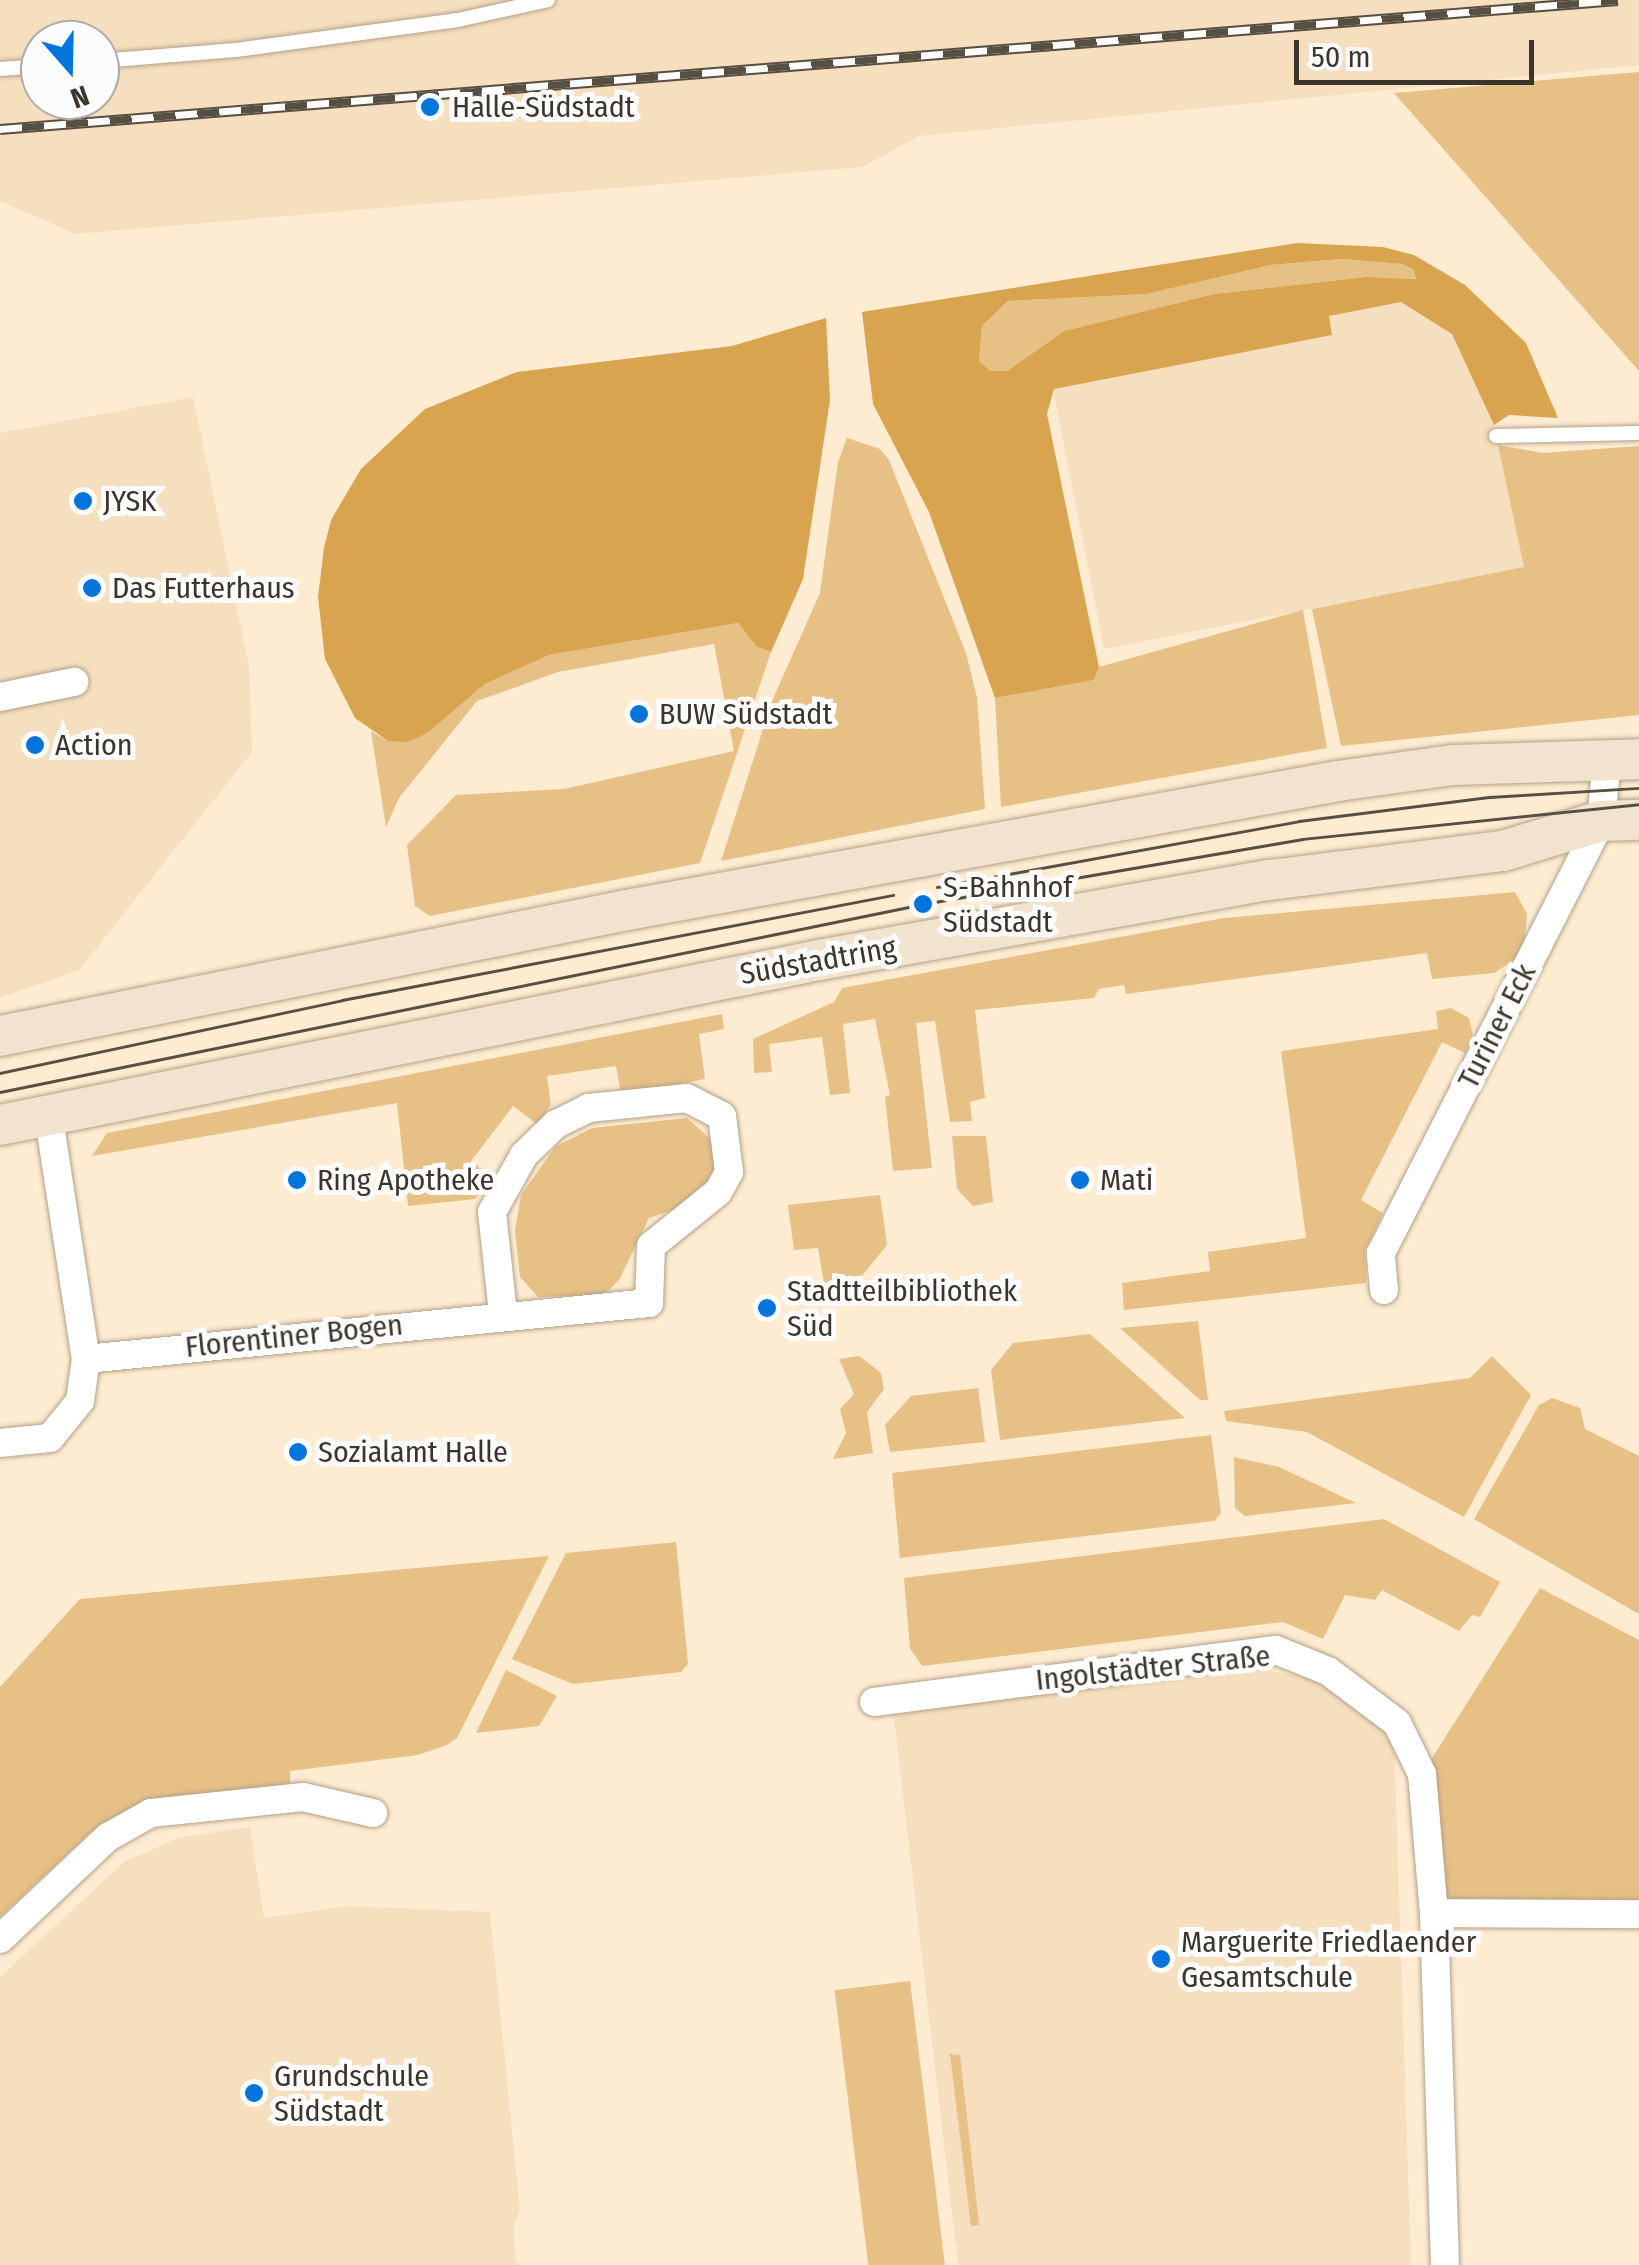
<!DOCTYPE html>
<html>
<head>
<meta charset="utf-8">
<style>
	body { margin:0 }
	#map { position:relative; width:1639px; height:2265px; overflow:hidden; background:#feecd2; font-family:"Fira Sans Condensed",sans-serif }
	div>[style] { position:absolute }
	.built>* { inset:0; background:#f6dfbf }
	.green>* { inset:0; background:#e7c086; transform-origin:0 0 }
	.forest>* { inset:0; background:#d9a450 }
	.roads { filter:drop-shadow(0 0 2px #b2a188) drop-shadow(0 0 2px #b2a188) }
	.lane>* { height:14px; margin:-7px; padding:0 7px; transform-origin:7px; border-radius:7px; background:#fff }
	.street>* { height:28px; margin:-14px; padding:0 14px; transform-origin:14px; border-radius:14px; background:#fff }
	.secondary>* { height:40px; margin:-20px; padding:0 20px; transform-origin:20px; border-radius:20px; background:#f1e3cd }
	.tram>* { height:2.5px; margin:-1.25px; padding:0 1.25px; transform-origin:1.25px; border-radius:1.25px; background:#584f43 }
	.rail>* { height:11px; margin-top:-5.5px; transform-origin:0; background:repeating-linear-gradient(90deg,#fcfcfc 0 22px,#584f43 0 44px); box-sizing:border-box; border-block:2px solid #584f43 }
	.dots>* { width:28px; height:28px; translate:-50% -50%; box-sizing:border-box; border:5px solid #fcfcfc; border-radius:50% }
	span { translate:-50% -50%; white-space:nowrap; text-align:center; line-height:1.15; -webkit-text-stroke:10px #fcfcfc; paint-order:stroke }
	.poi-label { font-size:30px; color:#3c352b }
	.left { translate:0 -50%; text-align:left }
	.street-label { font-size:30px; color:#3c352b }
	.north { position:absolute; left:20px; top:20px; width:100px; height:100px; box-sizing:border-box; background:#fcfcfc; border:2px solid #afaca8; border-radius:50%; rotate:160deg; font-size:28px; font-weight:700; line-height:40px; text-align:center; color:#3c352b }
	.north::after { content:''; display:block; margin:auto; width:35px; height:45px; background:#0374dc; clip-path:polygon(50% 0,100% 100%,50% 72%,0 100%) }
	.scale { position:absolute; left:1294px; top:40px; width:240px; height:45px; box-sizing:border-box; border:5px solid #3c352b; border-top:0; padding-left:12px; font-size:30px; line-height:35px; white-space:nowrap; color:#3c352b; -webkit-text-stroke:8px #fcfcfc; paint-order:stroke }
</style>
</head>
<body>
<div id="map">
	<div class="built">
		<i style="clip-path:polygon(evenodd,0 0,1639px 0,1639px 65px,919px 136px,863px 167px,76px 234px,0 201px,0 0,40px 40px,100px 40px,100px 100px,40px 100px,40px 40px)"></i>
		<i style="clip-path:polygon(1401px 302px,1452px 334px,1494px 425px,1525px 567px,1104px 649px,1053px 389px,1331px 335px,1328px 316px)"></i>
		<i style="clip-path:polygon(193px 397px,249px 666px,252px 752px,79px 970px,0 998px,0 433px)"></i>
		<i style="clip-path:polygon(1252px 1668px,1325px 1680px,1394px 1736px,1411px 2265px,958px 2265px,893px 1709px)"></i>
		<i style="clip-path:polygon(250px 1827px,264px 1918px,347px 1906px,490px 1912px,520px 2209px,513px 2230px,517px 2265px,0 2265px,0 1977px,124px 1862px,178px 1838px)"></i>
	</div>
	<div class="green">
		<i style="clip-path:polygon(1639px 72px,1639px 371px,1394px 93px)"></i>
		<i style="clip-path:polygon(1341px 259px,1402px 264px,1414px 270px,1416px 279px,1366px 277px,1214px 294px,1064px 331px,1007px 371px,990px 372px,979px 361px,982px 326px,1008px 301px,1147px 294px,1271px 265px)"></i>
		<i style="clip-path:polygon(847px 438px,880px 449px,889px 460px,966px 653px,977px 698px,985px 809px,721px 861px,772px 701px,820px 593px,838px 462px)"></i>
		<i style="clip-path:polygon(1498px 445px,1543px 453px,1639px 446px,1639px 715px,1341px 746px,1312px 609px,1524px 567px)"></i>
		<i style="clip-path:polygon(1303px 610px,1327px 748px,1001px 807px,995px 698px,1094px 680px,1099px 667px)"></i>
		<i style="clip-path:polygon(738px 623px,757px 647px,771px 652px,700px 863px,430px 916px,415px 906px,407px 845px,456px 795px,564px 789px,734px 751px,714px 644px,558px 672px,477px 701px,399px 798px,386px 827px,371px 731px,388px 741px,426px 733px,485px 684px,549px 655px)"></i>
		<i style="clip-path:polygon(1515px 892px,1527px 914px,1525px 941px,1513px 961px,1494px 973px,1432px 979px,1427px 953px,1126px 994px,1124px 985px,1099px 989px,1094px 998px,975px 1010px,985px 1098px,970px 1102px,972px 1121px,950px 1122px,935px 1021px,916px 1023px,932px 1168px,893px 1171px,885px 1097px,890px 1095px,875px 1019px,843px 1024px,850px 1093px,830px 1095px,822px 1037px,769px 1044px,772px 1072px,754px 1073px,753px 1039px,834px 1002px,842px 988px,1224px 918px)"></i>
		<i style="clip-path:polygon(1451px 1008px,1469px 1018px,1473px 1036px,1465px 1053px,1442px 1042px,1361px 1200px,1383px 1213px,1365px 1250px,1366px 1283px,1124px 1310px,1122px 1283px,1210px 1271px,1208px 1252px,1306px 1238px,1281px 1051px,1438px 1029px,1436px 1011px)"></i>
		<i style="clip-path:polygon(722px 1014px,724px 1029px,699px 1034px,705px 1079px,621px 1095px,616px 1066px,547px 1076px,551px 1105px,537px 1124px,513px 1106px,471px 1161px,494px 1179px,475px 1199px,408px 1206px,397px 1103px,92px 1156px,107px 1133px)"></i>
		<i style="clip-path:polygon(687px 1118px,716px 1144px,718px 1178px,691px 1204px,649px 1218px,619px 1280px,604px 1295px,538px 1297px,520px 1277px,515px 1231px,521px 1195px,555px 1147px,592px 1128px)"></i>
		<i style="clip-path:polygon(952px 1136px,986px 1136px,993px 1202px,973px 1206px,957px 1189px)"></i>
		<i style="clip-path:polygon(880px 1195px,887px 1245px,853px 1287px,825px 1289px,818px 1248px,794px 1250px,788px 1205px)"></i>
		<i style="clip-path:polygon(1198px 1321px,1208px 1400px,1200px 1400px,1120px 1328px)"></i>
		<i style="clip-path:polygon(1090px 1334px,1185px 1418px,1000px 1440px,991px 1370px,1013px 1343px)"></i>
		<i style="clip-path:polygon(859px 1356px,881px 1373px,884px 1389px,867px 1412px,873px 1453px,833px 1459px,846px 1433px,840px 1409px,854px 1394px,839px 1359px)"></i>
		<i style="clip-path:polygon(1492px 1356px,1531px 1395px,1464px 1517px,1307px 1432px,1226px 1421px,1224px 1411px,1470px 1378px)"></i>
		<i style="clip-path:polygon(978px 1388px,985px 1442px,890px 1452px,885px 1425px,911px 1396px)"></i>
		<i style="clip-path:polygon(1552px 1398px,1580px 1408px,1585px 1429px,1639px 1456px,1639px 1614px,1474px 1519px,1539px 1405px)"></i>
		<i style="clip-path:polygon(1211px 1435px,1221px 1513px,1214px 1521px,900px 1558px,892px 1473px)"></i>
		<i style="clip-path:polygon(1234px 1457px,1279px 1467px,1356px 1503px,1245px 1516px,1235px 1508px)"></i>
		<i style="clip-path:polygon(1384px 1519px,1500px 1582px,1480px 1617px,1472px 1615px,1459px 1631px,1382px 1590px,1375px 1600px,1345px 1595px,1323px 1639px,1283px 1622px,922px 1666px,910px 1648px,904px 1578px)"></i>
		<i style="clip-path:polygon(676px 1542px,688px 1664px,681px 1672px,573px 1684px,512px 1659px,566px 1553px)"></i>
		<i style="clip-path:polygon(549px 1556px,457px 1738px,447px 1745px,418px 1755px,290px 1771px,290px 1784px,138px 1804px,90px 1833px,0 1917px,0 1687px,80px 1599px)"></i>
		<i style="clip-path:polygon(1540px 1588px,1639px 1640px,1639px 1914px,1434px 1913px,1422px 1774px)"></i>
		<i style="clip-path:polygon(506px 1670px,557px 1696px,539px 1726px,476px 1733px)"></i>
		<i style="left:910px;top:1981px;width:286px;height:76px;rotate:83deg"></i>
		<i style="clip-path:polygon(950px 2054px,960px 2055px,979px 2225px,971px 2226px)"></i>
	</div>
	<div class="forest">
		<i style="clip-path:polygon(evenodd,1297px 243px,1383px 247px,1414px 255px,1465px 285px,1526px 343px,1558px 418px,1509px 415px,1494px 425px,1452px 334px,1401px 302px,1329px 316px,1332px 335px,1054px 389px,1047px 414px,1099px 667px,1094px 680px,995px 698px,929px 512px,873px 404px,862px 312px,1297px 243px,1341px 259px,1402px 264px,1414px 270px,1416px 279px,1366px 277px,1214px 294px,1064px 331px,1007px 371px,990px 371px,979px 361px,982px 326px,1008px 301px,1147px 294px,1271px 265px,1341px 259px)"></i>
		<i style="clip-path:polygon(826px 318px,830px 400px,803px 579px,771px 652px,757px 647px,738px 623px,549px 655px,485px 684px,427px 733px,407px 742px,388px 741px,355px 718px,325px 659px,318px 597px,324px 548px,331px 520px,361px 469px,425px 409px,517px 372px,732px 346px)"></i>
	</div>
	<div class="roads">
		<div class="lane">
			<i style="left:100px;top:61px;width:136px;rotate:-4.6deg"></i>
			<i style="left:236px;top:50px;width:224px;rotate:-7.7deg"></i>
			<i style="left:458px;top:20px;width:92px;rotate:-12.5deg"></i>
			<i style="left:0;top:69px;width:40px;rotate:-4.3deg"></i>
			<i style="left:1496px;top:436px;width:143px;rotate:-1.2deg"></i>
		</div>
		<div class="street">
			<i style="left:0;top:697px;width:76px;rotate:-11.5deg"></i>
			<i style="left:48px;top:1112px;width:250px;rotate:81.3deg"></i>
			<i style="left:1384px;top:1290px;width:37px;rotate:-95deg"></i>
			<i style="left:1381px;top:1253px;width:485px;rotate:-63deg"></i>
			<i style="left:1601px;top:821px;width:61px;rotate:-84.4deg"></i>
			<i style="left:0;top:1443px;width:50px;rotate:-5.7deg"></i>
			<i style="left:50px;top:1438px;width:48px;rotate:-51deg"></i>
			<i style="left:80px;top:1401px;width:42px;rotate:-81.9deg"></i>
			<i style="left:86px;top:1359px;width:566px;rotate:-5.68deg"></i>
			<i style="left:649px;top:1303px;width:57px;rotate:-88deg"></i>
			<i style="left:651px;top:1246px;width:86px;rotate:-38.9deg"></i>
			<i style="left:718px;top:1192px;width:23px;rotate:-61deg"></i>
			<i style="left:729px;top:1172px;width:56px;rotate:-97.1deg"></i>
			<i style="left:722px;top:1116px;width:39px;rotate:-153deg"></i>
			<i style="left:687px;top:1098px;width:99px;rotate:174.2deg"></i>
			<i style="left:589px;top:1108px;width:37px;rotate:154deg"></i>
			<i style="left:556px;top:1124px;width:45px;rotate:135.9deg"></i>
			<i style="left:524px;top:1155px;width:65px;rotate:119.3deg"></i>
			<i style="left:492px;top:1212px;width:103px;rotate:83.8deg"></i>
			<i style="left:874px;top:1702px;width:405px;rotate:-7.4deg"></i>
			<i style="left:1276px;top:1650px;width:56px;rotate:22deg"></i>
			<i style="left:1328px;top:1671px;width:86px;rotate:37deg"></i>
			<i style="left:1397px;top:1723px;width:57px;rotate:63.9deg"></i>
			<i style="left:1422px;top:1774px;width:140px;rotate:85.1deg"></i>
			<i style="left:0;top:1939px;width:149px;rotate:-43.4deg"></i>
			<i style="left:108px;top:1837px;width:49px;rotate:-29.2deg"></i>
			<i style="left:151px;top:1813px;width:153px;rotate:-6deg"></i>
			<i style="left:303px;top:1797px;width:72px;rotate:12.9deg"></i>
			<i style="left:1445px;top:2265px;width:352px;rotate:-91.8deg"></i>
			<i style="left:1434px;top:1913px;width:205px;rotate:0.3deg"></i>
		</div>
		<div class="secondary">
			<i style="left:0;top:1036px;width:640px;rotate:-11.36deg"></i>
			<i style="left:627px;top:910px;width:723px;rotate:-10.28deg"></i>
			<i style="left:1338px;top:781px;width:116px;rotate:-7.9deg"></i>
			<i style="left:1453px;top:765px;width:186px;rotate:-1.8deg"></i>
			<i style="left:0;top:1125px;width:835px;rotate:-11.39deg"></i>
			<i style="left:819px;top:960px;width:458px;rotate:-10.1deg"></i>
			<i style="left:1270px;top:880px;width:235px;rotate:-7.1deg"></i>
			<i style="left:1503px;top:851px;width:102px;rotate:-17deg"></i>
			<i style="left:1601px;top:821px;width:38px;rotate:-2deg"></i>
		</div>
	</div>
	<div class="tram">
		<i style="left:937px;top:887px;width:368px;rotate:-10.3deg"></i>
		<i style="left:1299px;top:821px;width:193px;rotate:-7.2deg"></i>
		<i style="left:1490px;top:797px;width:149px;rotate:-3.5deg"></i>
		<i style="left:0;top:1073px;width:350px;rotate:-12deg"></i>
		<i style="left:342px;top:1000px;width:561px;rotate:-10.79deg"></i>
		<i style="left:0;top:1092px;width:942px;rotate:-11.51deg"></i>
		<i style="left:923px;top:904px;width:385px;rotate:-9.7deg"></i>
		<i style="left:1302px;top:839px;width:339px;rotate:-5.9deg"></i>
	</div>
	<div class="rail">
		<i style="left:0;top:129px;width:1623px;rotate:-4.56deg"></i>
	</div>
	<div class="dots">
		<i style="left:430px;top:107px;background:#0374dc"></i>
		<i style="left:83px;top:501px;background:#0374dc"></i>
		<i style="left:92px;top:588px;background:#0374dc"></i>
		<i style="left:639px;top:714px;background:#0374dc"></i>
		<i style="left:35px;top:745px;background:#0374dc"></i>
		<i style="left:923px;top:904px;background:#0374dc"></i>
		<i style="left:297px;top:1180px;background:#0374dc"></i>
		<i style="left:1080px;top:1180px;background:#0374dc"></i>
		<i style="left:767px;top:1308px;background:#0374dc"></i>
		<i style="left:298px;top:1452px;background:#0374dc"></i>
		<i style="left:1161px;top:1959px;background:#0374dc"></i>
		<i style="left:254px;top:2093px;background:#0374dc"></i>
	</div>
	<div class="poi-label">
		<span class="left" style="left:452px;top:107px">Halle-Südstadt</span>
		<span class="left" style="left:103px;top:501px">JYSK</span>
		<span class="left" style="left:112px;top:588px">Das Futterhaus</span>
		<span class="left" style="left:659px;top:714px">BUW Südstadt</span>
		<span class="left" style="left:55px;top:745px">Action</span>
		<span class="left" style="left:943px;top:904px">S-Bahnhof<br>Südstadt</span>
		<span class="left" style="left:317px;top:1180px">Ring Apotheke</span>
		<span class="left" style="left:1100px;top:1180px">Mati</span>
		<span class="left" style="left:787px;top:1308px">Stadtteilbibliothek<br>Süd</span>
		<span class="left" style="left:318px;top:1452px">Sozialamt Halle</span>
		<span class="left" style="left:1181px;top:1959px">Marguerite Friedlaender<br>Gesamtschule</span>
		<span class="left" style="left:274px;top:2093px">Grundschule<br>Südstadt</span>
	</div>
	<div class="street-label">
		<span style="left:818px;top:961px;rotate:-10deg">Südstadtring</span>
		<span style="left:1497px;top:1026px;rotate:-63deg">Turiner Eck</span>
		<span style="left:294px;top:1336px;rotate:-6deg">Florentiner Bogen</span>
		<span style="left:1153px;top:1668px;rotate:-6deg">Ingolstädter Straße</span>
	</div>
	<div class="north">N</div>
	<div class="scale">50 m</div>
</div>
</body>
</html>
